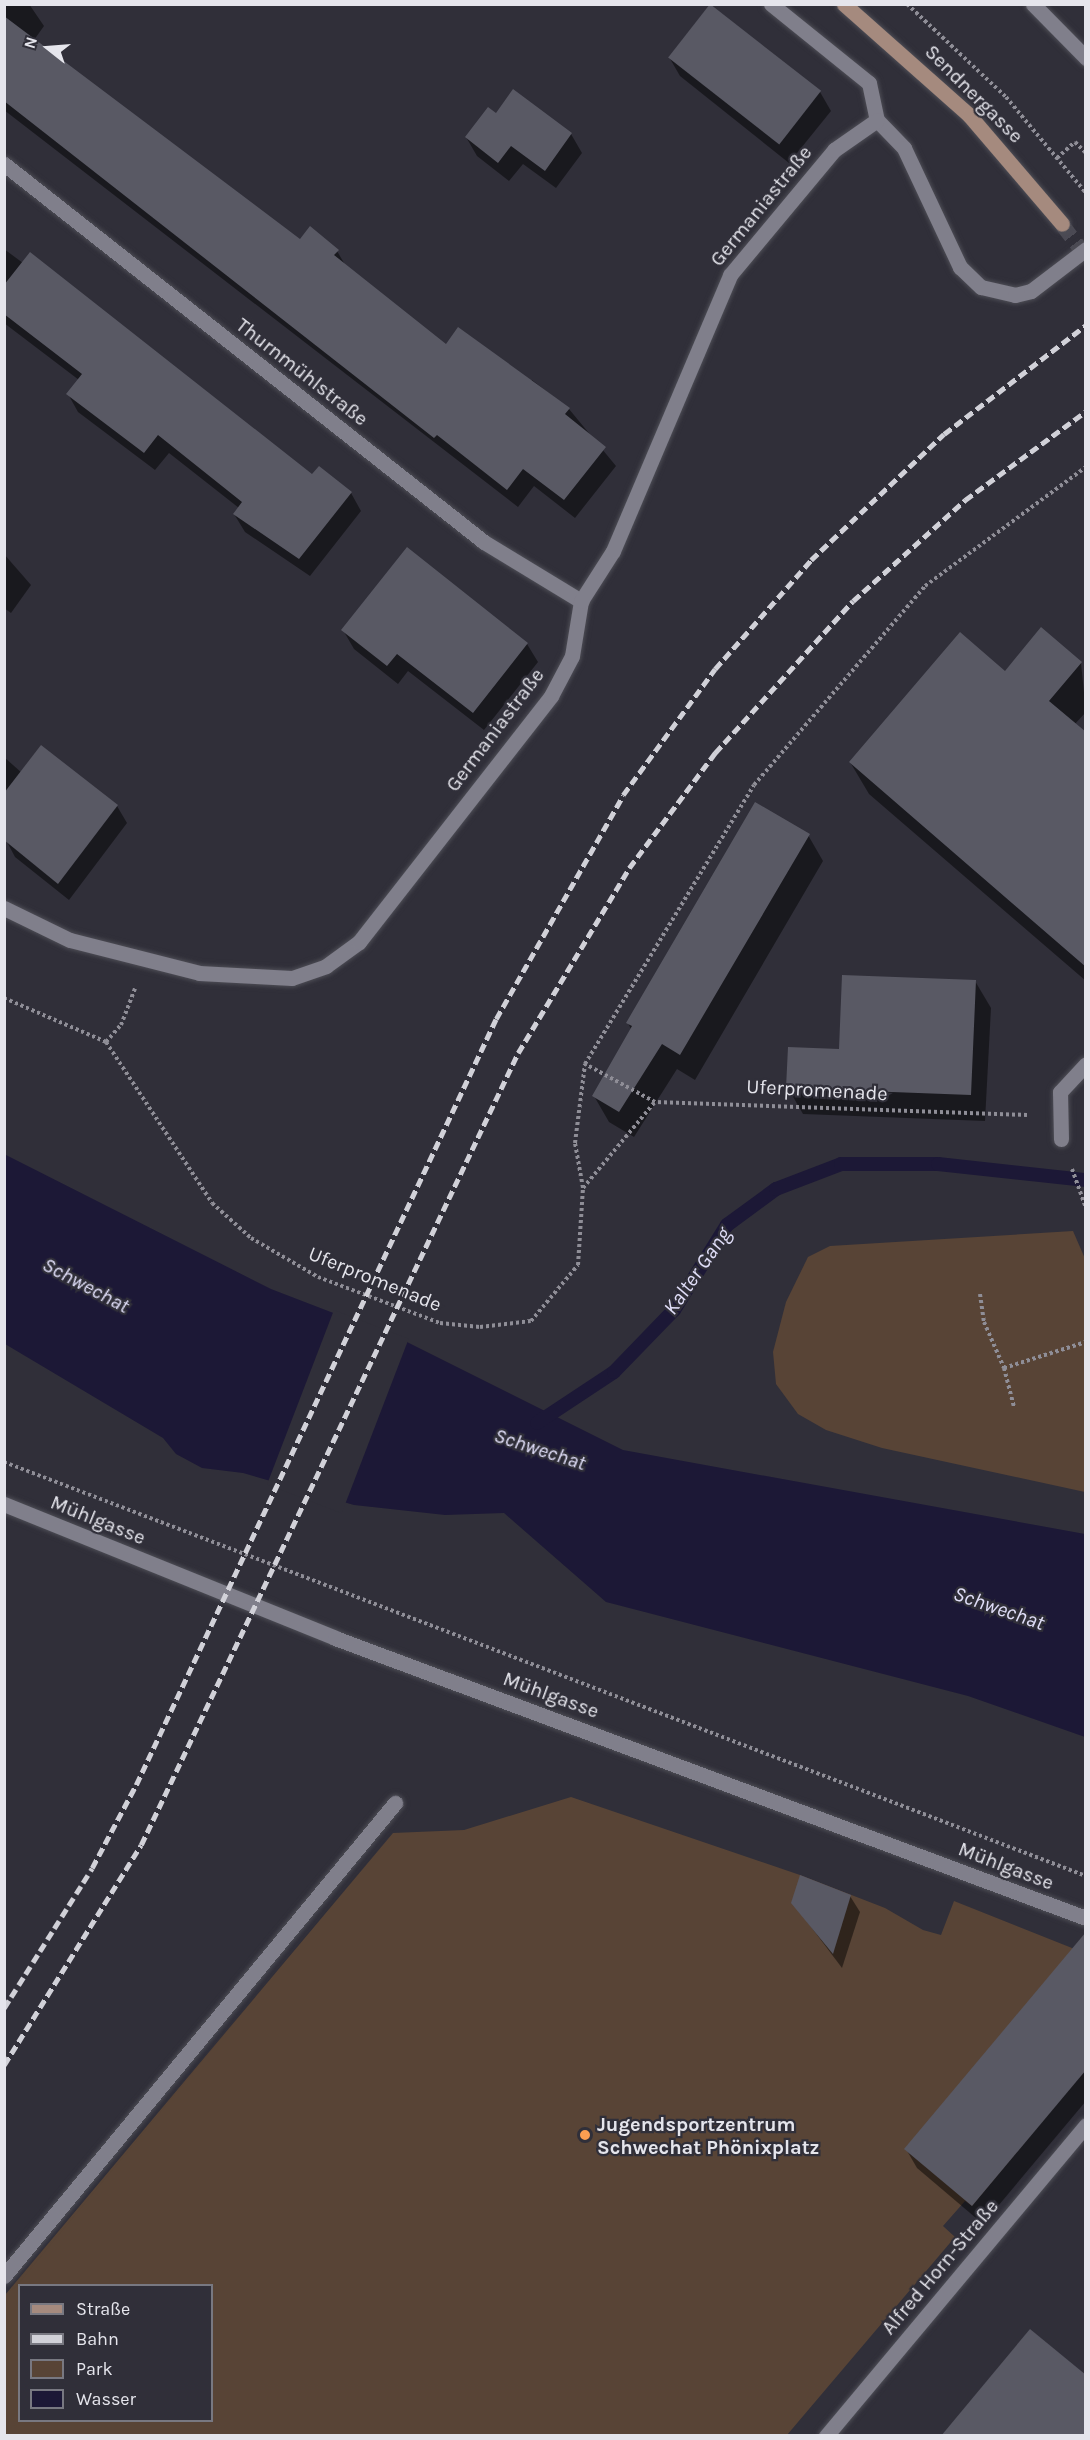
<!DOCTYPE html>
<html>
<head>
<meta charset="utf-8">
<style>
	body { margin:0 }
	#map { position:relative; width:1090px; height:2440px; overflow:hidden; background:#302f39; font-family:Karla,sans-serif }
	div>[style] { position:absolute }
	.green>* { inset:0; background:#584436 }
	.water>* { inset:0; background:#1c1836 }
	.pier>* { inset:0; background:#302f39; transform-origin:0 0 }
	.shadow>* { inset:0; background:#0007 }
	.stream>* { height:14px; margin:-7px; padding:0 7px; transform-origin:7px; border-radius:7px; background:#1c1836 }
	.building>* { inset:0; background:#595964; transform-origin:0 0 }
	.secondary-tunnel>* { height:15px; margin-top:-7.5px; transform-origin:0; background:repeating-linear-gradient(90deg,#4b4a54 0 15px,transparent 0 23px) }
	.path>* { height:4px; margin-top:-2px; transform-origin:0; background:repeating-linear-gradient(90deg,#8f8e97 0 3px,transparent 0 6px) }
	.roads { filter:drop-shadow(0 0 2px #4d4d55) drop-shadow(0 0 2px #4d4d55) }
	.lane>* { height:15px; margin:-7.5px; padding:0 7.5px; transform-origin:7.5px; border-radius:7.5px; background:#807f8b }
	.street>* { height:15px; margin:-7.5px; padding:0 7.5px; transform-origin:7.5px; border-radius:7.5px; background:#807f8b }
	.secondary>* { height:15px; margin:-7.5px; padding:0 7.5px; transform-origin:7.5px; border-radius:7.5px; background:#a58a7e }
	.rail>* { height:4.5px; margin-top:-2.25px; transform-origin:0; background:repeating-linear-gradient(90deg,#d1d1d8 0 9px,transparent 0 13.5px) }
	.dots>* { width:16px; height:16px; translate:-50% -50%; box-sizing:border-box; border:3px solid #302f39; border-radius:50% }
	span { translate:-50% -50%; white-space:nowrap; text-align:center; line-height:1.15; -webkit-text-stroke:4.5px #302f39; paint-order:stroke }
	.street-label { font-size:20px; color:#e5e5ec }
	.poi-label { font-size:20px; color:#e5e5ec; font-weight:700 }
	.left { translate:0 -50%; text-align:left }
	.water-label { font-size:21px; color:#e0def8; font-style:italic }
	.frame { position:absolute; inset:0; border:6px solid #e5e5ec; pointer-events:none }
	.legend { position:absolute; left:18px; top:2284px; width:195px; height:138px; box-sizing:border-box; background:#302f39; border:2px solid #787881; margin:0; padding:8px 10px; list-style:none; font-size:18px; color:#e5e5ec }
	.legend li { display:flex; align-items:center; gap:12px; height:30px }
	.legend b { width:30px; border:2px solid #787881 }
	.north { position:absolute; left:18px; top:18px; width:60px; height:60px; -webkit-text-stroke:4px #302f39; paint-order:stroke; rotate:287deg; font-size:16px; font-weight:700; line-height:24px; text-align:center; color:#e5e5ec }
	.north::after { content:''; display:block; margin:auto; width:21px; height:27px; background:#e5e5ec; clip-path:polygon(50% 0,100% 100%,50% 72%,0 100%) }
</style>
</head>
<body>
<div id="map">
	<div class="green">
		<i style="clip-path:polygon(1073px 1231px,1086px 1261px,1085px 1492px,882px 1448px,826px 1430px,798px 1414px,776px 1384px,773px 1352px,786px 1302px,808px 1257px,830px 1246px)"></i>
		<i style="clip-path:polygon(evenodd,571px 1797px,800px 1875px,885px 1908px,923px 1930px,941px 1935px,954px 1901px,1072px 1948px,1085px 1959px,1085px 2070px,972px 2206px,965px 2201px,943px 2226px,955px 2237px,787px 2435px,5px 2436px,5px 2295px,393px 1833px,464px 1830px,571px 1797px,20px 2286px,212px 2286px,212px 2420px,20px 2420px,20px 2286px)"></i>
	</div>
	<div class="water">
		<i style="clip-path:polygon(4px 1154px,271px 1289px,401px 1339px,623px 1450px,1085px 1534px,1085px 1737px,968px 1696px,606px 1602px,504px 1513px,445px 1515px,354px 1505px,243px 1473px,202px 1468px,176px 1454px,163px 1438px,5px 1344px)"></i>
	</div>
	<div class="pier">
		<i style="left:334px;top:1310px;width:80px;height:187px;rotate:21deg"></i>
	</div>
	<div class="shadow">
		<i style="clip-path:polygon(4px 4px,29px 4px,44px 26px,34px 40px,300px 241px,337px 251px,347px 268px,446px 346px,529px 383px,532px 380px,569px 409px,616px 466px,575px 518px,534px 486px,518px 507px,4px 110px)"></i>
		<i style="clip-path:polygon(709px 6px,820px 92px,831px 111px,789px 163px,680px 76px,669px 57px)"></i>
		<i style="clip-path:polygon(514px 92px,571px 134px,582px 153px,556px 188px,523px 164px,509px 181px,477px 156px,466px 137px,496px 115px)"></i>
		<i style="clip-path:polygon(4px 249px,312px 476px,351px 493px,361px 511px,310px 576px,245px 532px,234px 514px,239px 508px,169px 453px,155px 470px,78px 412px,68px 394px,79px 380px,4px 323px)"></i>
		<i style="clip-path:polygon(4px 554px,31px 585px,11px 613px,4px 608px)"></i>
		<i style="clip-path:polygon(343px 630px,527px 644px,538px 662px,484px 730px,408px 671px,398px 684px,354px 649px)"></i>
		<i style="clip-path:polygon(1081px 663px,1086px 712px,1074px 725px,1086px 734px,1086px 981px,869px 794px,850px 762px,1005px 673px)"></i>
		<i style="clip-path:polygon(4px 757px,22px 773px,117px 806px,127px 823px,69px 900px,15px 857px,6px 840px)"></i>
		<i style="clip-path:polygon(808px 835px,823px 861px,695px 1080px,677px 1069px,634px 1137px,609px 1122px,594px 1096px,631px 1029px,628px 1023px)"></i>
		<i style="clip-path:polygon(975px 981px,991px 1008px,985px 1121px,803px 1114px,788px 1088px,841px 1051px)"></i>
		<i style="clip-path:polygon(850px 1896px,860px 1912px,842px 1968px,793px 1903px)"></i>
		<i style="clip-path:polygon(1086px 1961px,1086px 2101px,983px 2224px,917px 2168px,906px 2149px)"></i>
	</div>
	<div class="stream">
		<i style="left:537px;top:1423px;width:92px;rotate:-33.5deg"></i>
		<i style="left:614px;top:1372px;width:86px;rotate:-45.9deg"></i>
		<i style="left:674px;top:1310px;width:100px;rotate:-58.1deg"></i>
		<i style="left:727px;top:1225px;width:61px;rotate:-36.3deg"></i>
		<i style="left:776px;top:1189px;width:70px;rotate:-21deg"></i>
		<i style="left:841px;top:1164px;width:97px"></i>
		<i style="left:938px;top:1164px;width:149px;rotate:6.2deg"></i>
	</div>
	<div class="building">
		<i style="left:710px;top:4px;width:141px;height:68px;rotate:38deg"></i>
		<i style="clip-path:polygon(4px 16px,300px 239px,310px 226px,339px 250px,334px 255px,446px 344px,458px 327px,570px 408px,565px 414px,606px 447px,564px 500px,523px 469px,507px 490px,437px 435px,434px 438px,4px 101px)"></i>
		<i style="clip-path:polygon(513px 89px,572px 133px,545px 171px,511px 146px,498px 163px,465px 137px,488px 107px,496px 113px)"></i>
		<i style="clip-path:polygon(30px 252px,312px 474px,319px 466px,352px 492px,299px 559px,233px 514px,242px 502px,158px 435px,144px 453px,66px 394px,82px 374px,4px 314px,4px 285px)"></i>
		<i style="clip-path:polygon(407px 547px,528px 643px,473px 713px,397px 654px,387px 666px,341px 630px)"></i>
		<i style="clip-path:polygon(1041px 627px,1082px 662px,1049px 701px,1086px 732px,1086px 967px,849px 762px,960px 632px,1005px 671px)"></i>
		<i style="clip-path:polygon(41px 745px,118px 805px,58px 884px,4px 840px,4px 793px)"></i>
		<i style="clip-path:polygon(755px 802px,810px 834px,680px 1055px,662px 1044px,619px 1112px,592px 1096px,632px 1026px,626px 1023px)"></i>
		<i style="clip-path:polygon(842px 975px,976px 980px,971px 1095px,786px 1088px,788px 1047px,839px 1049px)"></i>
		<i style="clip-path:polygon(800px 1875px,851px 1895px,833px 1954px,791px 1903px)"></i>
		<i style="clip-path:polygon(1086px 1932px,1086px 2070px,972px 2206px,904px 2149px)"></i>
		<i style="clip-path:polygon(1030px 2329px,1086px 2375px,1086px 2436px,941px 2436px)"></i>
	</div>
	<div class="secondary-tunnel">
		<i style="left:1062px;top:224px;width:40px;rotate:53deg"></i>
	</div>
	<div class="path">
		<i style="left:907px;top:4px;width:136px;rotate:43.2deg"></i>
		<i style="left:1006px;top:97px;width:125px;rotate:50.2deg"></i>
		<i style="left:1057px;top:158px;width:24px;rotate:-42deg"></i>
		<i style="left:1075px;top:142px;width:16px;rotate:45deg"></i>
		<i style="left:4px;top:998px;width:111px;rotate:23.3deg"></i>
		<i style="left:106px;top:1042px;width:193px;rotate:56.6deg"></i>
		<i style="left:212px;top:1203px;width:52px;rotate:41.9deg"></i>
		<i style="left:251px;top:1238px;width:78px;rotate:30.2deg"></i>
		<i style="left:318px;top:1277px;width:130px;rotate:20.7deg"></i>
		<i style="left:440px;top:1323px;width:40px;rotate:5.7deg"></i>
		<i style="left:480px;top:1327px;width:51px;rotate:-6.7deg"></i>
		<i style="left:531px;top:1321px;width:73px;rotate:-50deg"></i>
		<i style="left:578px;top:1265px;width:77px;rotate:-86.3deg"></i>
		<i style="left:583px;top:1188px;width:112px;rotate:-50.1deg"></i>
		<i style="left:106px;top:1042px;width:23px;rotate:-49deg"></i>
		<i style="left:121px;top:1025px;width:39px;rotate:-69deg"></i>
		<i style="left:1027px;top:1115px;width:372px;rotate:-178deg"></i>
		<i style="left:655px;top:1102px;width:80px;rotate:-151.5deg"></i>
		<i style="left:585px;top:1064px;width:326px;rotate:-58.8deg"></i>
		<i style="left:754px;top:785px;width:262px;rotate:-49.3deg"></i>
		<i style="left:925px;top:586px;width:200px;rotate:-36.5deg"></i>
		<i style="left:1072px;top:1169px;width:41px;rotate:70.3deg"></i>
		<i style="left:583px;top:1188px;width:46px;rotate:-100.1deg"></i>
		<i style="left:575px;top:1143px;width:80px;rotate:-82.8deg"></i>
		<i style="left:980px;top:1294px;width:28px;rotate:82deg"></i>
		<i style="left:984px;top:1322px;width:50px;rotate:66.5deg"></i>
		<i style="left:1004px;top:1368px;width:86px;rotate:-17.6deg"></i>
		<i style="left:1004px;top:1368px;width:40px;rotate:75.6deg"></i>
		<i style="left:4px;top:1462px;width:1158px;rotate:20.94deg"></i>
	</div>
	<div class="roads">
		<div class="lane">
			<i style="left:771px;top:4px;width:126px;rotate:38.9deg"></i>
			<i style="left:869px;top:83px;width:38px;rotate:78deg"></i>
			<i style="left:877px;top:120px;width:39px;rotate:46deg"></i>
			<i style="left:904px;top:148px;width:132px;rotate:64.8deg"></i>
			<i style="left:960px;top:267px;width:29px;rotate:44deg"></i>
			<i style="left:981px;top:287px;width:35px;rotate:13deg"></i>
			<i style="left:1015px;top:295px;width:16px;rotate:-14deg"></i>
			<i style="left:1031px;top:291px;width:69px;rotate:-37.4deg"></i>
			<i style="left:1033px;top:4px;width:76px;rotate:45.5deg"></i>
			<i style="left:4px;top:2276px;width:614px;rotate:-50.42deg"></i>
		</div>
		<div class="street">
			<i style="left:4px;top:164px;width:611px;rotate:38.22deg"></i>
			<i style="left:484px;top:542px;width:114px;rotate:31.3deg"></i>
			<i style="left:4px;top:908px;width:73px;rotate:25.9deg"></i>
			<i style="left:70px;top:940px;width:133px;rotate:14.3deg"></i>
			<i style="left:199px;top:973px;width:93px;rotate:3.1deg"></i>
			<i style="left:292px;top:978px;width:36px;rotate:-19deg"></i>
			<i style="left:326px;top:966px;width:41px;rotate:-36deg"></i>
			<i style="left:359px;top:942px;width:312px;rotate:-52deg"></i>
			<i style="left:551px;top:696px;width:45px;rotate:-62.3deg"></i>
			<i style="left:572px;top:656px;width:56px;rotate:-80.7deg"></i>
			<i style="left:581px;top:601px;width:59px;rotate:-57.4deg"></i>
			<i style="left:613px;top:551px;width:300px;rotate:-67deg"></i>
			<i style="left:730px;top:275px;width:163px;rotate:-50.2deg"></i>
			<i style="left:834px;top:150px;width:52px;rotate:-34.9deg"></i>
			<i style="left:1061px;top:1139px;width:47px;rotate:-91.2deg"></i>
			<i style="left:1060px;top:1092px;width:38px;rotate:-47deg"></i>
			<i style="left:4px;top:1504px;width:357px;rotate:22deg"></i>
			<i style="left:335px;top:1638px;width:801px;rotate:20.45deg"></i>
			<i style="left:826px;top:2436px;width:405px;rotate:-50.1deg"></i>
		</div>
		<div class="secondary">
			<i style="left:844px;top:4px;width:167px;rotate:41.6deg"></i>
			<i style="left:969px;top:115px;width:143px;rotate:49.5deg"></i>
		</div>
	</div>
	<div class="rail">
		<i style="left:4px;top:2008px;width:165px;rotate:-57.8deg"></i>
		<i style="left:92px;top:1868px;width:94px;rotate:-62.1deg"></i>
		<i style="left:136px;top:1785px;width:846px;rotate:-64.83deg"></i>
		<i style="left:496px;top:1019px;width:257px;rotate:-60.4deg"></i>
		<i style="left:623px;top:795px;width:156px;rotate:-53.9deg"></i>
		<i style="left:715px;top:669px;width:145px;rotate:-48.6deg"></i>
		<i style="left:811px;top:560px;width:183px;rotate:-43.5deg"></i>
		<i style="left:944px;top:434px;width:179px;rotate:-37.5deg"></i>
		<i style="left:4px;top:2065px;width:259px;rotate:-58.1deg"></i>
		<i style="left:141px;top:1845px;width:877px;rotate:-64.55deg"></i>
		<i style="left:518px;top:1053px;width:216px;rotate:-59deg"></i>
		<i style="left:629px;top:868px;width:144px;rotate:-53.2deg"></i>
		<i style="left:715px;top:753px;width:205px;rotate:-47.8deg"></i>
		<i style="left:853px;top:601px;width:151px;rotate:-42deg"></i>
		<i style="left:965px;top:500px;width:150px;rotate:-36.3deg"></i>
	</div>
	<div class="dots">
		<i style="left:585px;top:2135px;background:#fb9e51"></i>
	</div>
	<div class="street-label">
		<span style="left:974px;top:94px;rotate:45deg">Sendnergasse</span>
		<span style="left:761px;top:206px;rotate:-51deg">Germaniastraße</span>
		<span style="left:302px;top:372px;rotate:38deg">Thurnmühlstraße</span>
		<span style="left:495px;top:730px;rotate:-53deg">Germaniastraße</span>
		<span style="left:817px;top:1090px;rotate:3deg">Uferpromenade</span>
		<span style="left:375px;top:1279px;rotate:22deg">Uferpromenade</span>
		<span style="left:98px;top:1520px;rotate:22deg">Mühlgasse</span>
		<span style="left:551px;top:1695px;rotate:20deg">Mühlgasse</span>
		<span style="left:1006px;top:1866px;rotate:21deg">Mühlgasse</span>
		<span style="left:940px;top:2267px;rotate:-50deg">Alfred Horn-Straße</span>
	</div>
	<div class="poi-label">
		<span class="left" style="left:597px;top:2136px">Jugendsportzentrum<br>Schwechat Phönixplatz</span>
	</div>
	<div class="water-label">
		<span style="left:697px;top:1271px;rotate:-55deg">Kalter Gang</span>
		<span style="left:86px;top:1285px;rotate:28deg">Schwechat</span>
		<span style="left:540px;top:1449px;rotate:18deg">Schwechat</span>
		<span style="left:999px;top:1608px;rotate:19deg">Schwechat</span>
	</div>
	<div class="frame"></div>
	<ul class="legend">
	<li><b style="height:8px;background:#a58a7e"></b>Straße</li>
	<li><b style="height:8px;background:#d1d1d8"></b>Bahn</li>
	<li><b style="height:16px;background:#584436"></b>Park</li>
	<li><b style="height:16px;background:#1c1836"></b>Wasser</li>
	</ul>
	<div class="north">N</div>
</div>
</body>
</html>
